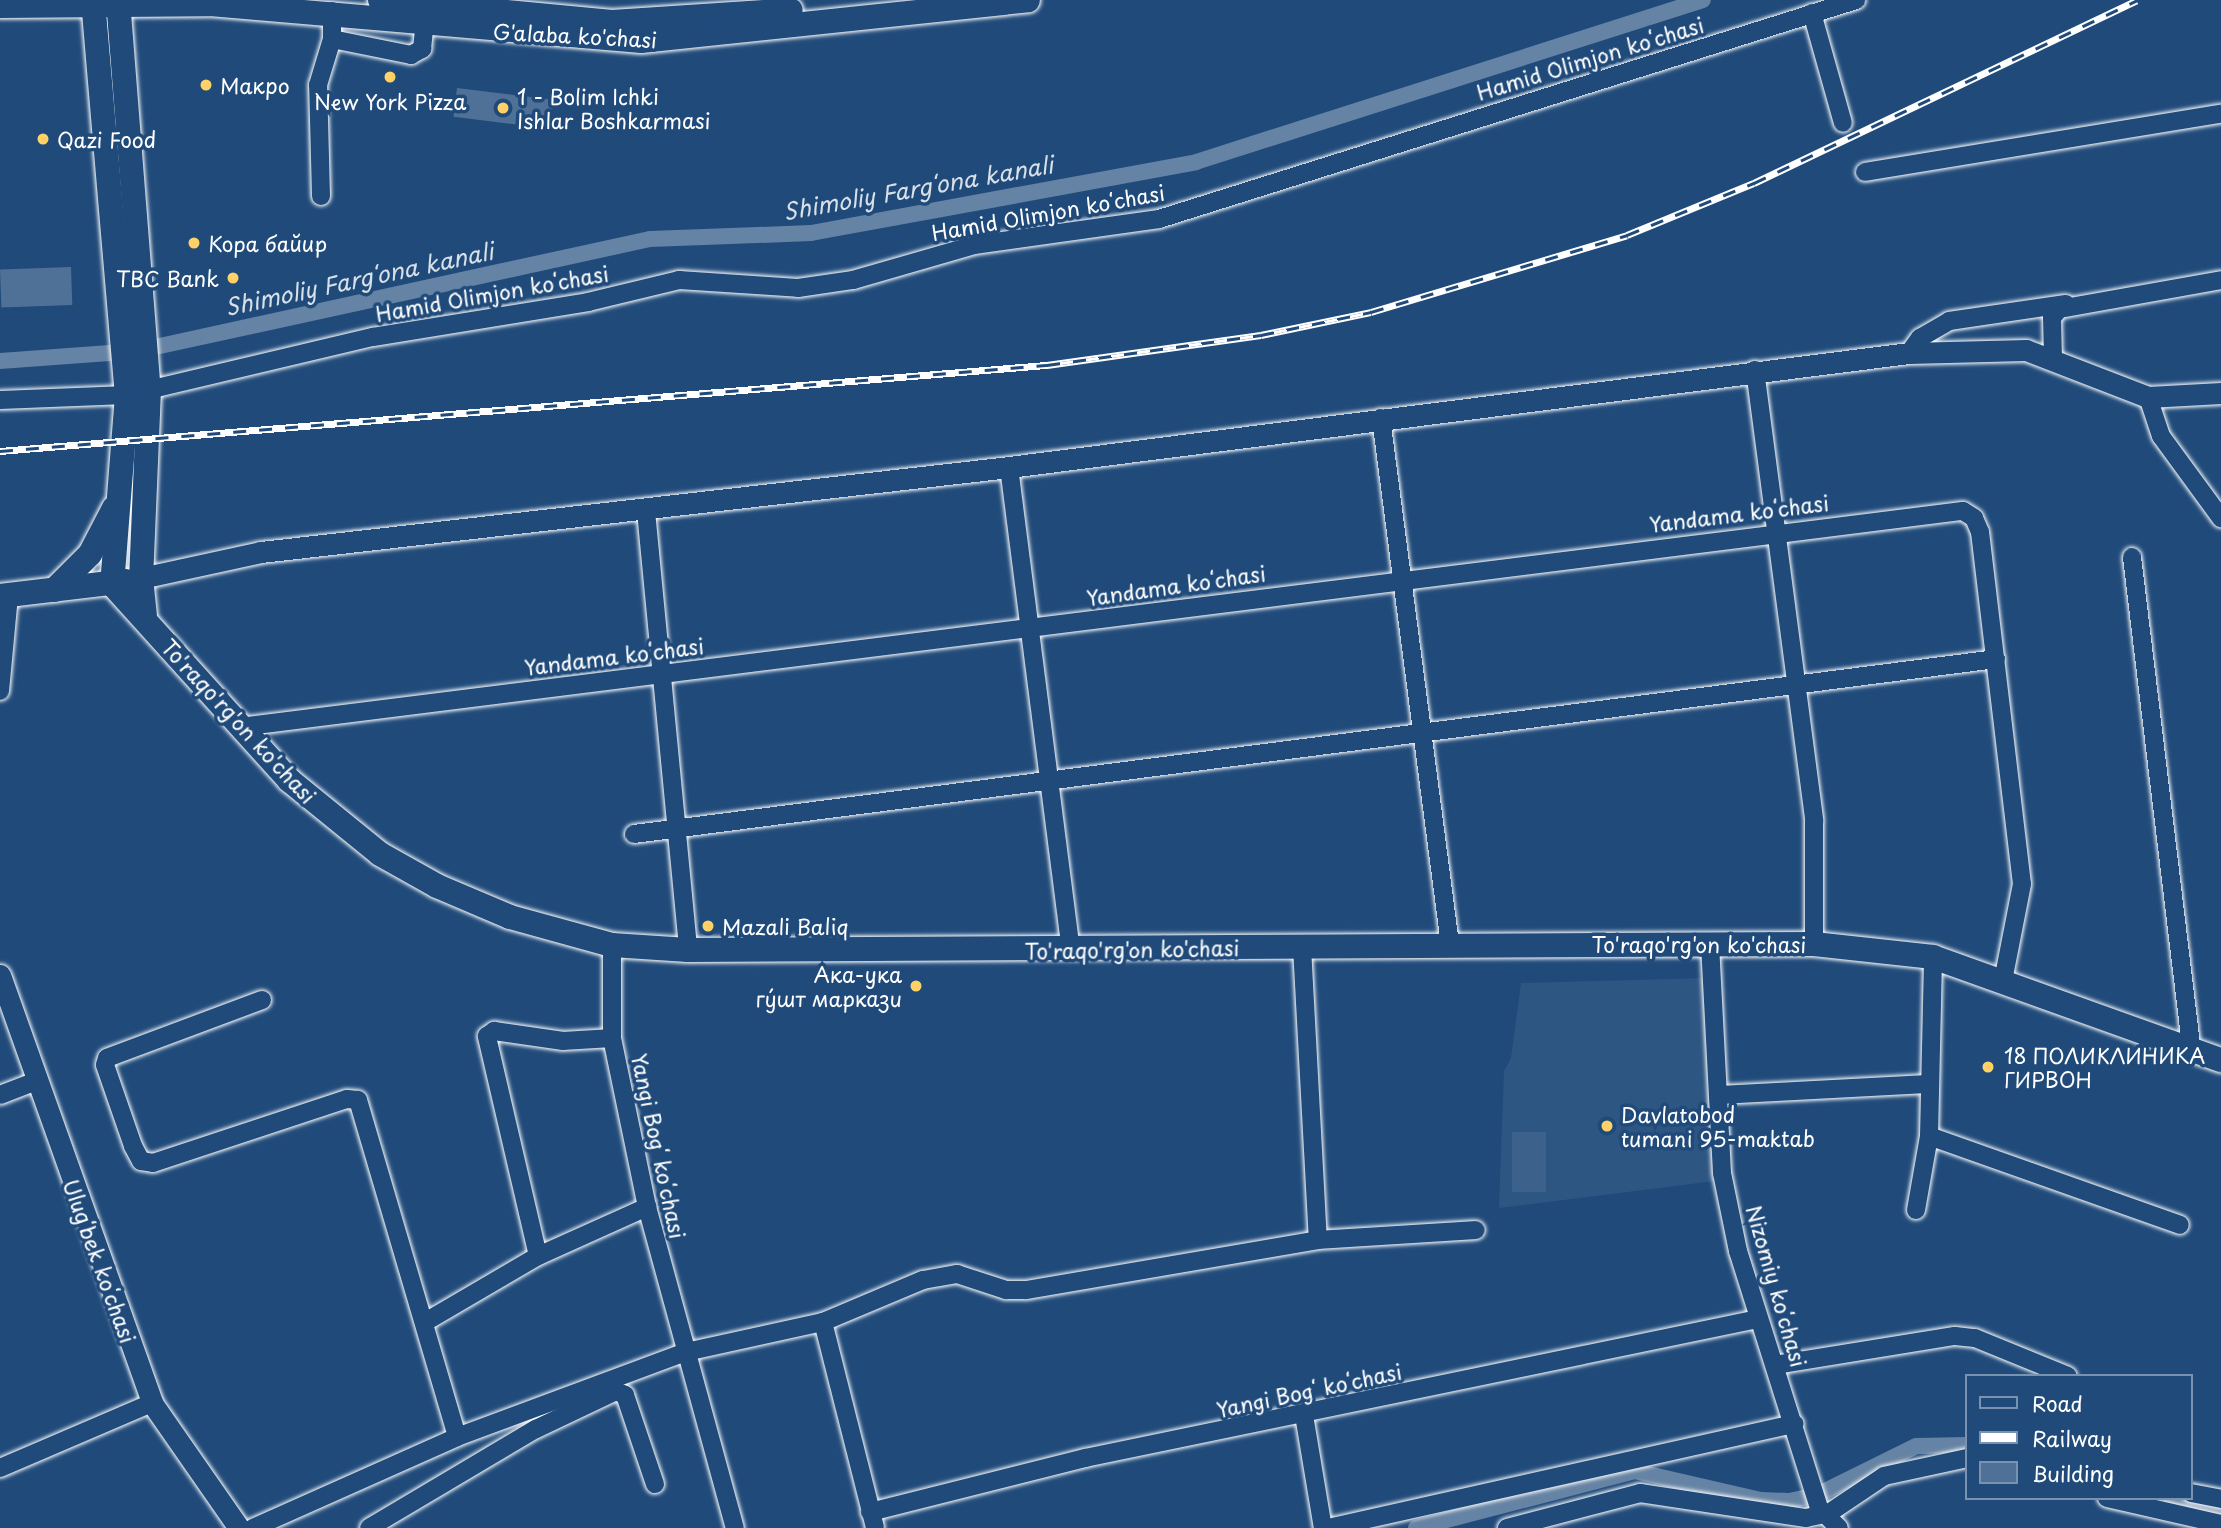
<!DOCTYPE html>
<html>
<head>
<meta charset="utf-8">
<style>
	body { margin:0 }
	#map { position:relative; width:2221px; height:1528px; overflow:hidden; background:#1f4a7a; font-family:"Playpen Sans",sans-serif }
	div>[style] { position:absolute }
	.built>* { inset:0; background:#2e5683 }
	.green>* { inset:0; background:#3c618b; transform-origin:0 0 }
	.canal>* { height:16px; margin:-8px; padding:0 8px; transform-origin:8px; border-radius:8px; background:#6583a4 }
	.building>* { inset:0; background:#507197; transform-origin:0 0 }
	.roads { filter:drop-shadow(0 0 2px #fff) drop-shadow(0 0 2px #fff) }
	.minor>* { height:18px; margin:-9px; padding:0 9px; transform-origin:9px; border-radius:9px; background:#1f4a7a }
	.tertiary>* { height:21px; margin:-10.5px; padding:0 10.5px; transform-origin:10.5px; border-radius:10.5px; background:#1f4a7a }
	.secondary>* { height:24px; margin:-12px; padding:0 12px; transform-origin:12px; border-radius:12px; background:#1f4a7a }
	.rail>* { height:7px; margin-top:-3.5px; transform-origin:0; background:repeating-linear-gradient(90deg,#1f4a7a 0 13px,#fff 0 26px); box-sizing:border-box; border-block:2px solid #fff }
	.dots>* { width:19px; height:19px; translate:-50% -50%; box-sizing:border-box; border:4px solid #1f4a7a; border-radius:50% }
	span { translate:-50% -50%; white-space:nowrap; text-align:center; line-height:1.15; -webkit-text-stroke:7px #1f4a7a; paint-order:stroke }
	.street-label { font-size:21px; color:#fff }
	.poi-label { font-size:21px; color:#fff }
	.left { translate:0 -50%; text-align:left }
	.right { translate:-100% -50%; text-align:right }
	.water-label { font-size:23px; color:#d8e0e8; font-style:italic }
	.legend { position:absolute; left:1965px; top:1374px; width:228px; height:126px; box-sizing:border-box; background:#1f4a7a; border:2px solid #7992af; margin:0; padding:9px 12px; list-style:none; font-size:21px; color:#fff }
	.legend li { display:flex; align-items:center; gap:14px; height:35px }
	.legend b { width:35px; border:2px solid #7992af }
</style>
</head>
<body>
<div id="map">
	<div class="built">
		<i style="clip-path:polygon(1705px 978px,1715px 1181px,1499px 1208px,1504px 1071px,1511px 1058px,1521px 983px)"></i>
	</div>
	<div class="green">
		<i style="left:1512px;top:1132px;width:34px;height:60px"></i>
	</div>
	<div class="canal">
		<i style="left:0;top:361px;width:137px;rotate:-4.2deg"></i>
		<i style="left:137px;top:351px;width:525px;rotate:-12.32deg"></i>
		<i style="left:650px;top:239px;width:161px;rotate:-2.1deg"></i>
		<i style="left:811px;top:233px;width:391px;rotate:-10.4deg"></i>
		<i style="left:1196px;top:162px;width:532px;rotate:-17.72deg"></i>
		<i style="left:2171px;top:1498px;width:51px;rotate:11.3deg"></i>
		<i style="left:1416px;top:1528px;width:226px;rotate:-14.6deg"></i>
		<i style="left:1635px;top:1471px;width:129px;rotate:13deg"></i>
		<i style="left:1761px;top:1500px;width:28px;rotate:2deg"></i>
		<i style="left:1789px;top:1501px;width:29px;rotate:-12deg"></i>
		<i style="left:1817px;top:1495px;width:110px;rotate:-26.3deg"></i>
		<i style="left:1916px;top:1446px;width:51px;rotate:-1.1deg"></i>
	</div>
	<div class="building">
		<i style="left:457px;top:88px;width:97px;height:29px;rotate:7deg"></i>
		<i style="left:71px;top:267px;width:38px;height:71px;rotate:88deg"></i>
	</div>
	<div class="roads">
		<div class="minor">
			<i style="left:332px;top:11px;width:28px;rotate:90deg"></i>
			<i style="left:332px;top:39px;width:81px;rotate:11.4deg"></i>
			<i style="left:411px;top:55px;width:13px;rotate:-29deg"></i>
			<i style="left:422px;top:49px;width:38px;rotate:-84deg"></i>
			<i style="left:1812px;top:13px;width:114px;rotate:74.3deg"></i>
			<i style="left:1865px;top:172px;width:361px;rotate:-9.3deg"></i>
			<i style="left:321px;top:196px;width:111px;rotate:-91.5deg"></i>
			<i style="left:318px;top:85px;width:48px;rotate:-73.1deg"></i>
			<i style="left:1909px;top:353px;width:19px;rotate:-54deg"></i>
			<i style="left:1920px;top:338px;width:34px;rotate:-30deg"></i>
			<i style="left:1949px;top:321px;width:118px;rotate:-8.3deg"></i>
			<i style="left:2053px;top:358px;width:40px;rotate:-91.4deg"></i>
			<i style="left:2052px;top:318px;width:11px;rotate:-52deg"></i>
			<i style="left:2059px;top:309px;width:165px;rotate:-10.1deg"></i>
			<i style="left:1755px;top:370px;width:455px;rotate:82.5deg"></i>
			<i style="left:1814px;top:821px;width:123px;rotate:90deg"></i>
			<i style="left:2148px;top:397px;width:41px;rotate:71.6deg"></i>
			<i style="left:2161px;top:436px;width:102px;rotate:53.8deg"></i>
			<i style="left:0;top:400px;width:127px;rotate:-2.3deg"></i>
			<i style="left:127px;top:395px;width:253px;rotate:-13.3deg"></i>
			<i style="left:373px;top:337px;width:218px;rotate:-9.2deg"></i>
			<i style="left:588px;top:302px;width:94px;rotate:-13.6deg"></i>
			<i style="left:679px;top:280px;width:119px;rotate:3.8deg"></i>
			<i style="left:798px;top:288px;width:56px;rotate:-8.3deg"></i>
			<i style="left:853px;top:280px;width:126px;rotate:-16.1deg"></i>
			<i style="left:974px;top:245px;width:187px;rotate:-8deg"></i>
			<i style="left:1159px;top:219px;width:731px;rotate:-17.44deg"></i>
			<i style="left:1381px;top:418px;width:531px;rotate:82.53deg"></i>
			<i style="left:1009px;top:467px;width:486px;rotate:82.7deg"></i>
			<i style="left:646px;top:511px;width:441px;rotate:84.5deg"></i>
			<i style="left:2132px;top:557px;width:497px;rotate:83.1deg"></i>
			<i style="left:0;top:691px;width:96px;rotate:-84.6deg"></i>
			<i style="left:240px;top:727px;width:1736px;rotate:-7.15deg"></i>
			<i style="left:1963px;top:511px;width:13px;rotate:32deg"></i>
			<i style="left:1974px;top:518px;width:15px;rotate:67deg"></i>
			<i style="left:1980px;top:532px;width:354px;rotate:83.2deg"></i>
			<i style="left:2022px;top:884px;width:99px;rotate:101.1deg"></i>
			<i style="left:634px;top:834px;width:1373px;rotate:-7.32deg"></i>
			<i style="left:1710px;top:944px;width:229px;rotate:87deg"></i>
			<i style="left:1722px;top:1173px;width:80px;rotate:78.4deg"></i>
			<i style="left:1738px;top:1251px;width:269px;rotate:72.5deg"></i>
			<i style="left:1819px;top:1508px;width:28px;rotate:45deg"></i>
			<i style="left:612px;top:945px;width:93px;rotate:90deg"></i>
			<i style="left:612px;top:1038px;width:173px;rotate:78.3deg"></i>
			<i style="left:647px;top:1207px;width:333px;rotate:74.7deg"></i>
			<i style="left:1302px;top:947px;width:293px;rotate:86.9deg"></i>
			<i style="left:262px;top:1000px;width:165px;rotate:159.5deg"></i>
			<i style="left:107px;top:1058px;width:7px;rotate:106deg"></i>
			<i style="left:105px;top:1065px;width:86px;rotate:70.9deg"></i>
			<i style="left:133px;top:1146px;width:17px;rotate:62deg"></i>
			<i style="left:141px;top:1161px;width:12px;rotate:9deg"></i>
			<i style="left:153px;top:1163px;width:204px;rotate:-18.3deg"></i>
			<i style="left:347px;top:1099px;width:11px;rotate:5deg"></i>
			<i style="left:358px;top:1100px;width:351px;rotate:73.6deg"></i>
			<i style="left:0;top:1095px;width:36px;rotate:-21deg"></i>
			<i style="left:1719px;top:1095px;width:209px;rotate:-3deg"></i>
			<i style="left:1929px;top:1136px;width:266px;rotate:19.5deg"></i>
			<i style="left:1916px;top:1210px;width:75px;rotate:-80deg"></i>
			<i style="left:1929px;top:1136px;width:179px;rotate:-88.7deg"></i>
			<i style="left:538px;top:1256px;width:226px;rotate:-103.1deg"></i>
			<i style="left:487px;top:1036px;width:9px;rotate:-36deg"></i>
			<i style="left:494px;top:1031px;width:70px;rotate:8.2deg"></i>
			<i style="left:563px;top:1041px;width:49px;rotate:-3.5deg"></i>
			<i style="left:427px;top:1321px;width:129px;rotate:-30.4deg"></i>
			<i style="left:538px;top:1256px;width:120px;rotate:-24.2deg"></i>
			<i style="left:823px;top:1322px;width:212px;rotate:75.8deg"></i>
			<i style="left:1775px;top:1365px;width:182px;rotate:-9.2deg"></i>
			<i style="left:1955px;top:1336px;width:20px;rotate:6deg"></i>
			<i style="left:1975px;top:1338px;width:100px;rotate:22.2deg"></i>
			<i style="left:1304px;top:1415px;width:115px;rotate:80.5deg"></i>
			<i style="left:0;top:1468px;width:165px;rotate:-23.2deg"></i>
			<i style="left:2191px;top:1493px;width:31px;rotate:11deg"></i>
			<i style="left:2107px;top:1498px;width:117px;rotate:12.8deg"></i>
			<i style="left:870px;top:1512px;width:222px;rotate:-14.1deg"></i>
			<i style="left:1085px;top:1458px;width:687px;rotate:-11.67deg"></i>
			<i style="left:253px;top:1528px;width:223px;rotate:-24deg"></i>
			<i style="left:457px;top:1437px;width:244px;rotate:-20.4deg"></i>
			<i style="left:686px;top:1352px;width:140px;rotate:-12.4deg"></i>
			<i style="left:823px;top:1322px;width:108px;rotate:-22.8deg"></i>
			<i style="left:923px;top:1280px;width:35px;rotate:-10deg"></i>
			<i style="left:957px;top:1274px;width:52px;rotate:18.1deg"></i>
			<i style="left:1006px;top:1290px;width:20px"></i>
			<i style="left:1026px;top:1290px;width:296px;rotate:-9.7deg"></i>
			<i style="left:1318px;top:1240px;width:158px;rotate:-3.6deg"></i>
			<i style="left:369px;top:1528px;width:194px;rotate:-30.7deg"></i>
			<i style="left:536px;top:1429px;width:89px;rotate:-25.4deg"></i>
			<i style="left:616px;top:1391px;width:10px;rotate:24deg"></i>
			<i style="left:625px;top:1395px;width:94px;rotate:71.4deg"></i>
			<i style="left:1328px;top:1528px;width:478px;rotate:-12.6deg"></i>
			<i style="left:1507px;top:1528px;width:138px;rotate:-14.7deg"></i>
			<i style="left:1640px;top:1493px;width:168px;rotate:8.6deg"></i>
			<i style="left:1806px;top:1518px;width:24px;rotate:-12deg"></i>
			<i style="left:1829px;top:1513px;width:66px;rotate:-33.9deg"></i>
			<i style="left:1884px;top:1476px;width:85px;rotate:-12.2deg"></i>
		</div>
		<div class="tertiary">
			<i style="left:141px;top:578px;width:123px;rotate:-12.2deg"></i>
			<i style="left:261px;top:552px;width:753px;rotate:-6.48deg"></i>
			<i style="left:1009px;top:467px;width:907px;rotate:-7.22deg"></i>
			<i style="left:1909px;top:353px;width:117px;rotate:-1.5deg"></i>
			<i style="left:2026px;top:350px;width:131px;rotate:21.1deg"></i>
			<i style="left:2148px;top:397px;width:73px;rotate:-3.1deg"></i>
			<i style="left:0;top:975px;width:454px;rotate:70.4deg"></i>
			<i style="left:152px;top:1403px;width:152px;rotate:55.2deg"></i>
		</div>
		<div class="secondary">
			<i style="left:93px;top:0;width:396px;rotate:85.1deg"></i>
			<i style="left:127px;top:395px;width:190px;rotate:94.5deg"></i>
			<i style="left:112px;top:584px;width:264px;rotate:47.9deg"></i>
			<i style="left:289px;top:780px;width:117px;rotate:39.1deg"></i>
			<i style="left:380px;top:854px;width:65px;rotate:29.3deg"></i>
			<i style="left:437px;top:886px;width:79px;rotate:23deg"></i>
			<i style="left:510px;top:917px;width:106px;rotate:15.4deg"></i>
			<i style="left:612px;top:945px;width:76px;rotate:3.8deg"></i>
			<i style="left:688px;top:950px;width:1126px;rotate:-0.31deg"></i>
			<i style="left:1814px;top:944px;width:120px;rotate:6.2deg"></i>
			<i style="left:1933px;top:957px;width:306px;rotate:19.7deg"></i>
			<i style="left:118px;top:0;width:391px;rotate:85.5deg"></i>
			<i style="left:149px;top:390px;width:188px;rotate:92.4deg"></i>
			<i style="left:141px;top:578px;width:37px;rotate:84deg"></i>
			<i style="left:380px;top:0;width:233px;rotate:5.4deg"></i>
			<i style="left:612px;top:22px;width:179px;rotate:-3.8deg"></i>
			<i style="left:0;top:6px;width:210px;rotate:-0.5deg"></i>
			<i style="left:210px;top:4px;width:433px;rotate:4.9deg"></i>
			<i style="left:641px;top:41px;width:389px;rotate:-6deg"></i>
			<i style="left:54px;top:590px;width:51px;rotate:-45deg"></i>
			<i style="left:90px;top:554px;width:52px;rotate:-62.4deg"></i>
			<i style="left:0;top:596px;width:127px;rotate:-6.8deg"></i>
		</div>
	</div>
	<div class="rail">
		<i style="left:0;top:451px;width:1051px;rotate:-4.7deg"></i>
		<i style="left:1047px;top:365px;width:216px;rotate:-8deg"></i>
		<i style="left:1261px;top:335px;width:112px;rotate:-11.8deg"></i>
		<i style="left:1371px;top:312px;width:267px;rotate:-16.7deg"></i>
		<i style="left:1627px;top:235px;width:137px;rotate:-22.3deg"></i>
		<i style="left:1754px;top:183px;width:424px;rotate:-25.5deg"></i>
	</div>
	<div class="dots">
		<i style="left:390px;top:77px;background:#ffd166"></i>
		<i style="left:206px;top:85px;background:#ffd166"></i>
		<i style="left:503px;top:108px;background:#ffd166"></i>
		<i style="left:43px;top:139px;background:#ffd166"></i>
		<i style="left:194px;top:243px;background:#ffd166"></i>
		<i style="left:233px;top:278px;background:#ffd166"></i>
		<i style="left:708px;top:926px;background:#ffd166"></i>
		<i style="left:916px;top:986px;background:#ffd166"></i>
		<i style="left:1988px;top:1067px;background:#ffd166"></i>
		<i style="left:1607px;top:1126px;background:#ffd166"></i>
	</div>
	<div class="street-label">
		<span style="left:575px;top:35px;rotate:3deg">G'alaba ko'chasi</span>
		<span style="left:1590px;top:58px;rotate:-17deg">Hamid Olimjon koʻchasi</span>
		<span style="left:1048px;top:212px;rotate:-10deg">Hamid Olimjon koʻchasi</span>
		<span style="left:492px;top:293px;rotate:-10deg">Hamid Olimjon koʻchasi</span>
		<span style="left:1739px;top:513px;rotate:-7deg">Yandama koʻchasi</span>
		<span style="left:1176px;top:585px;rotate:-8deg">Yandama koʻchasi</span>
		<span style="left:614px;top:656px;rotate:-7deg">Yandama koʻchasi</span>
		<span style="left:239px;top:721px;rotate:47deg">To'raqo'rg'on ko'chasi</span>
		<span style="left:1699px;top:944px">To'raqo'rg'on ko'chasi</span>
		<span style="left:1132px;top:949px;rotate:-1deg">To'raqo'rg'on ko'chasi</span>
		<span style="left:659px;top:1146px;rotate:78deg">Yangi Bogʻ koʻchasi</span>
		<span style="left:100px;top:1261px;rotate:70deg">Ulugʻbek koʻchasi</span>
		<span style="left:1777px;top:1286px;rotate:74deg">Nizomiy koʻchasi</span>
		<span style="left:1309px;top:1390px;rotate:-12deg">Yangi Bogʻ koʻchasi</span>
	</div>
	<div class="poi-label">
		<span class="left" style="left:220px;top:85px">Макро</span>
		<span class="left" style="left:517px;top:108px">1 - Bolim Ichki<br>Ishlar Boshkarmasi</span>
		<span style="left:390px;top:101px">New York Pizza</span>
		<span class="left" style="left:57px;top:139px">Qazi Food</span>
		<span class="left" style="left:208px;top:243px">Кора байир</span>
		<span class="right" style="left:219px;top:278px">TBC Bank</span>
		<span class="left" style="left:722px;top:926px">Mazali Baliq</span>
		<span class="right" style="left:902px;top:986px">Ака-ука<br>гу́шт маркази</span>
		<span class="left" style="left:2004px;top:1067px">18 ПОЛИКЛИНИКА<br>ГИРВОН</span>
		<span class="left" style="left:1621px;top:1126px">Davlatobod<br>tumani 95-maktab</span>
	</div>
	<div class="water-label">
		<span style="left:918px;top:188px;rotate:-10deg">Shimoliy Fargʻona kanali</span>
		<span style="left:359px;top:279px;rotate:-12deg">Shimoliy Fargʻona kanali</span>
	</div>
	<ul class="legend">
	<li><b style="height:9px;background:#1f4a7a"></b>Road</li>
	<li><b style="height:9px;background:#fff"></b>Railway</li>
	<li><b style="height:19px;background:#507197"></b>Building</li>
	</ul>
</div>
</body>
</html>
